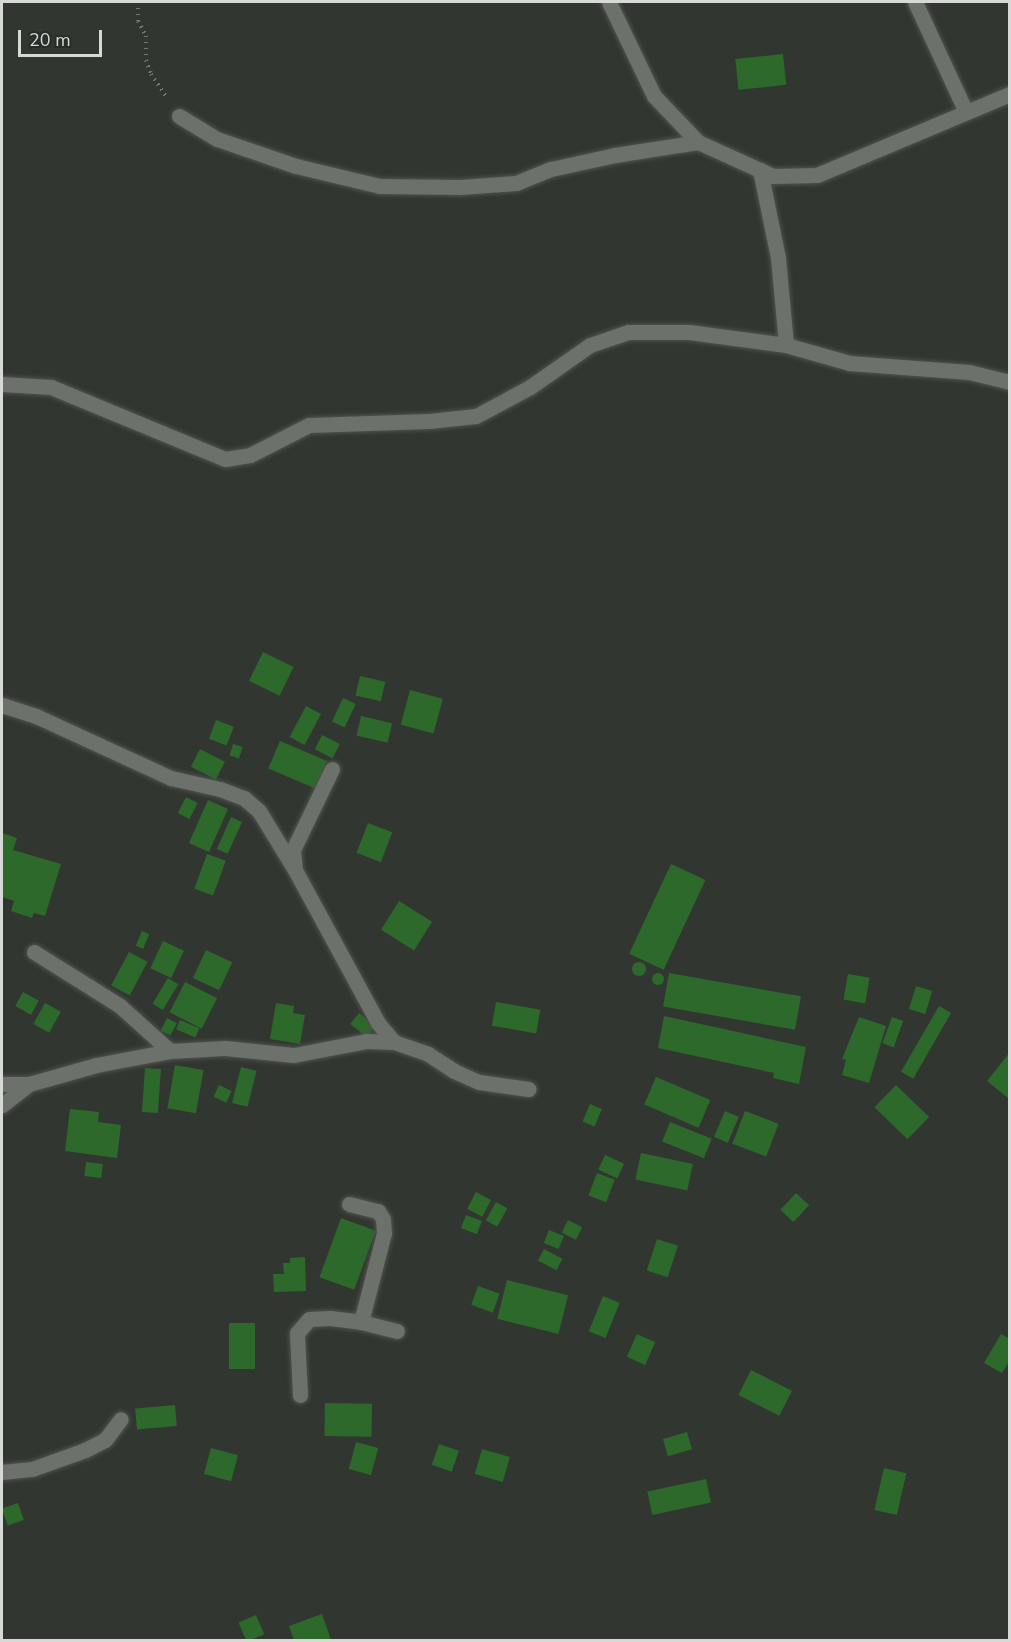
<!DOCTYPE html>
<html>
<head>
<meta charset="utf-8">
<style>
	body { margin:0 }
	#map { position:relative; width:1011px; height:1642px; overflow:hidden; background:#323631; font-family:"Nunito Sans",sans-serif }
	div>[style] { position:absolute }
	.building>* { inset:0; background:#2c692b; transform-origin:0 0 }
	.round { border-radius:50% }
	.path>* { height:4px; margin-top:-2px; transform-origin:0; background:repeating-linear-gradient(90deg,#737773 0 1.5px,transparent 0 6px) }
	.roads { filter:drop-shadow(0 0 2px #4f524e) drop-shadow(0 0 2px #4f524e) }
	.lane>* { height:15px; margin:-7.5px; padding:0 7.5px; transform-origin:7.5px; border-radius:7.5px; background:#6c716c }
	.street>* { height:15px; margin:-7.5px; padding:0 7.5px; transform-origin:7.5px; border-radius:7.5px; background:#6c716c }
	span { translate:-50% -50%; white-space:nowrap; text-align:center; line-height:1.15; -webkit-text-stroke:6px #282c27; paint-order:stroke }
	.frame { position:absolute; inset:0; border:3px solid #d6d9d6; pointer-events:none }
	.scale { position:absolute; left:18px; top:30px; width:84px; height:27px; box-sizing:border-box; border:3px solid #d6d9d6; border-top:0; padding-left:8px; font-size:18px; line-height:21px; white-space:nowrap; color:#d6d9d6; -webkit-text-stroke:4px #282c27; paint-order:stroke }
</style>
</head>
<body>
<div id="map">
	<div class="building">
		<i style="left:783px;top:54px;width:31px;height:48px;rotate:84deg"></i>
		<i style="left:263px;top:652px;width:34px;height:32px;rotate:26deg"></i>
		<i style="left:360px;top:676px;width:26px;height:20px;rotate:13deg"></i>
		<i style="left:410px;top:690px;width:34px;height:36px;rotate:15deg"></i>
		<i style="left:343px;top:698px;width:14px;height:26px;rotate:25deg"></i>
		<i style="left:306px;top:706px;width:17px;height:35px;rotate:28deg"></i>
		<i style="left:361px;top:716px;width:32px;height:20px;rotate:13deg"></i>
		<i style="left:216px;top:720px;width:19px;height:20px;rotate:21deg"></i>
		<i style="left:322px;top:735px;width:20px;height:16px;rotate:27deg"></i>
		<i style="left:280px;top:741px;width:51px;height:30px;rotate:23deg"></i>
		<i style="left:233px;top:744px;width:10px;height:12px;rotate:17deg"></i>
		<i style="left:200px;top:749px;width:28px;height:20px;rotate:27deg"></i>
		<i style="left:186px;top:797px;width:13px;height:18px;rotate:27deg"></i>
		<i style="left:208px;top:800px;width:22px;height:47px;rotate:24deg"></i>
		<i style="left:231px;top:817px;width:12px;height:35px;rotate:24deg"></i>
		<i style="left:368px;top:823px;width:26px;height:32px;rotate:21deg"></i>
		<i style="clip-path:polygon(2px 833px,17px 838px,13px 850px,61px 864px,45px 916px,34px 913px,32px 918px,11px 911px,14px 901px,2px 897px)"></i>
		<i style="left:207px;top:854px;width:20px;height:37px;rotate:20deg"></i>
		<i style="left:671px;top:864px;width:38px;height:99px;rotate:25deg"></i>
		<i style="left:399px;top:901px;width:39px;height:34px;rotate:32deg"></i>
		<i style="left:142px;top:931px;width:8px;height:16px;rotate:23deg"></i>
		<i style="left:163px;top:941px;width:23px;height:30px;rotate:25deg"></i>
		<i style="left:206px;top:950px;width:29px;height:31px;rotate:25deg"></i>
		<i style="left:129px;top:952px;width:21px;height:38px;rotate:28deg"></i>
		<i class="round" style="left:632px;top:962px;width:14px;height:14px"></i>
		<i class="round" style="left:652px;top:973px;width:12px;height:12px"></i>
		<i style="left:669px;top:973px;width:134px;height:34px;rotate:10deg"></i>
		<i style="left:848px;top:974px;width:22px;height:26px;rotate:10deg"></i>
		<i style="left:168px;top:978px;width:12px;height:30px;rotate:31deg"></i>
		<i style="left:185px;top:982px;width:36px;height:34px;rotate:27deg"></i>
		<i style="left:916px;top:986px;width:17px;height:24px;rotate:17deg"></i>
		<i style="left:23px;top:992px;width:18px;height:16px;rotate:29deg"></i>
		<i style="left:496px;top:1002px;width:45px;height:24px;rotate:10deg"></i>
		<i style="left:45px;top:1003px;width:18px;height:24px;rotate:29deg"></i>
		<i style="clip-path:polygon(276px 1003px,294px 1006px,293px 1013px,305px 1015px,300px 1044px,270px 1039px)"></i>
		<i style="left:939px;top:1006px;width:14px;height:76px;rotate:30deg"></i>
		<i style="left:359px;top:1013px;width:21px;height:14px;rotate:39deg"></i>
		<i style="clip-path:polygon(664px 1016px,806px 1047px,799px 1084px,773px 1078px,774px 1073px,658px 1048px)"></i>
		<i style="clip-path:polygon(859px 1017px,886px 1026px,869px 1083px,842px 1075px,846px 1060px,842px 1059px)"></i>
		<i style="left:892px;top:1017px;width:12px;height:28px;rotate:20deg"></i>
		<i style="left:167px;top:1018px;width:11px;height:14px;rotate:27deg"></i>
		<i style="left:180px;top:1020px;width:21px;height:10px;rotate:23deg"></i>
		<i style="clip-path:polygon(1010px 1052px,1010px 1096px,1008px 1098px,987px 1081px)"></i>
		<i style="left:175px;top:1065px;width:29px;height:44px;rotate:10deg"></i>
		<i style="left:241px;top:1067px;width:16px;height:37px;rotate:14deg"></i>
		<i style="left:145px;top:1068px;width:16px;height:44px;rotate:4deg"></i>
		<i style="left:656px;top:1077px;width:59px;height:30px;rotate:23deg"></i>
		<i style="left:219px;top:1085px;width:14px;height:13px;rotate:25deg"></i>
		<i style="left:896px;top:1085px;width:46px;height:31px;rotate:44deg"></i>
		<i style="left:590px;top:1104px;width:13px;height:19px;rotate:23deg"></i>
		<i style="clip-path:polygon(70px 1109px,99px 1112px,98px 1122px,121px 1125px,117px 1158px,65px 1151px)"></i>
		<i style="left:725px;top:1111px;width:15px;height:28px;rotate:23deg"></i>
		<i style="left:745px;top:1111px;width:36px;height:35px;rotate:21deg"></i>
		<i style="left:670px;top:1122px;width:45px;height:21px;rotate:22deg"></i>
		<i style="left:641px;top:1153px;width:53px;height:27px;rotate:12deg"></i>
		<i style="left:605px;top:1155px;width:21px;height:16px;rotate:25deg"></i>
		<i style="left:86px;top:1162px;width:17px;height:14px;rotate:7deg"></i>
		<i style="left:597px;top:1173px;width:19px;height:24px;rotate:21deg"></i>
		<i style="left:476px;top:1192px;width:17px;height:19px;rotate:28deg"></i>
		<i style="left:796px;top:1193px;width:18px;height:23px;rotate:43deg"></i>
		<i style="left:496px;top:1202px;width:13px;height:21px;rotate:29deg"></i>
		<i style="left:466px;top:1215px;width:17px;height:14px;rotate:21deg"></i>
		<i style="left:341px;top:1218px;width:37px;height:63px;rotate:20deg"></i>
		<i style="left:568px;top:1220px;width:16px;height:14px;rotate:27deg"></i>
		<i style="left:549px;top:1230px;width:16px;height:14px;rotate:22deg"></i>
		<i style="left:657px;top:1239px;width:22px;height:33px;rotate:18deg"></i>
		<i style="left:544px;top:1249px;width:21px;height:13px;rotate:28deg"></i>
		<i style="clip-path:polygon(305px 1257px,306px 1291px,274px 1292px,273px 1274px,284px 1274px,283px 1263px,290px 1263px,290px 1258px)"></i>
		<i style="left:507px;top:1280px;width:63px;height:40px;rotate:14deg"></i>
		<i style="left:478px;top:1286px;width:23px;height:20px;rotate:20deg"></i>
		<i style="left:603px;top:1296px;width:18px;height:38px;rotate:22deg"></i>
		<i style="left:229px;top:1323px;width:26px;height:46px"></i>
		<i style="left:637px;top:1334px;width:20px;height:25px;rotate:24deg"></i>
		<i style="clip-path:polygon(1001px 1334px,1010px 1339px,1010px 1360px,1002px 1373px,984px 1363px)"></i>
		<i style="left:751px;top:1370px;width:46px;height:28px;rotate:27deg"></i>
		<i style="left:325px;top:1403px;width:47px;height:33px;rotate:1deg"></i>
		<i style="left:175px;top:1405px;width:21px;height:40px;rotate:85deg"></i>
		<i style="left:687px;top:1432px;width:18px;height:25px;rotate:74deg"></i>
		<i style="left:356px;top:1442px;width:23px;height:28px;rotate:15deg"></i>
		<i style="left:439px;top:1444px;width:21px;height:22px;rotate:19deg"></i>
		<i style="left:211px;top:1448px;width:28px;height:27px;rotate:15deg"></i>
		<i style="left:482px;top:1449px;width:29px;height:26px;rotate:16deg"></i>
		<i style="left:884px;top:1468px;width:23px;height:43px;rotate:13deg"></i>
		<i style="left:706px;top:1479px;width:24px;height:60px;rotate:78deg"></i>
		<i style="left:18px;top:1503px;width:18px;height:17px;rotate:71deg"></i>
		<i style="clip-path:polygon(322px 1614px,331px 1640px,294px 1640px,289px 1626px)"></i>
		<i style="left:256px;top:1615px;width:21px;height:19px;rotate:67deg"></i>
	</div>
	<div class="path">
		<i style="left:138px;top:2px;width:19px;rotate:90deg"></i>
		<i style="left:138px;top:21px;width:17px;rotate:62deg"></i>
		<i style="left:146px;top:36px;width:24px;rotate:90deg"></i>
		<i style="left:146px;top:60px;width:15px;rotate:70deg"></i>
		<i style="left:151px;top:74px;width:29px;rotate:56deg"></i>
	</div>
	<div class="roads">
		<div class="lane">
			<i style="left:34px;top:952px;width:102px;rotate:32.1deg"></i>
			<i style="left:120px;top:1006px;width:67px;rotate:42deg"></i>
			<i style="left:2px;top:1472px;width:30px;rotate:-6deg"></i>
			<i style="left:32px;top:1469px;width:56px;rotate:-19.7deg"></i>
			<i style="left:85px;top:1450px;width:22px;rotate:-27deg"></i>
			<i style="left:105px;top:1440px;width:26px;rotate:-53deg"></i>
		</div>
		<div class="street">
			<i style="left:609px;top:2px;width:104px;rotate:64.4deg"></i>
			<i style="left:654px;top:96px;width:64px;rotate:46.3deg"></i>
			<i style="left:698px;top:142px;width:82px;rotate:24.4deg"></i>
			<i style="left:773px;top:176px;width:44px;rotate:-1.3deg"></i>
			<i style="left:817px;top:175px;width:209px;rotate:-22.8deg"></i>
			<i style="left:915px;top:2px;width:121px;rotate:65.1deg"></i>
			<i style="left:179px;top:116px;width:44px;rotate:31.2deg"></i>
			<i style="left:217px;top:139px;width:83px;rotate:18.9deg"></i>
			<i style="left:296px;top:166px;width:86px;rotate:13.4deg"></i>
			<i style="left:380px;top:186px;width:80px;rotate:0.7deg"></i>
			<i style="left:460px;top:187px;width:56px;rotate:-4.1deg"></i>
			<i style="left:516px;top:183px;width:38px;rotate:-22deg"></i>
			<i style="left:551px;top:169px;width:66px;rotate:-12.3deg"></i>
			<i style="left:615px;top:155px;width:84px;rotate:-8.9deg"></i>
			<i style="left:760px;top:170px;width:90px;rotate:78.4deg"></i>
			<i style="left:778px;top:258px;width:87px;rotate:84.7deg"></i>
			<i style="left:2px;top:384px;width:49px;rotate:3.5deg"></i>
			<i style="left:51px;top:387px;width:188px;rotate:22.5deg"></i>
			<i style="left:225px;top:459px;width:25px;rotate:-9deg"></i>
			<i style="left:250px;top:455px;width:66px;rotate:-27deg"></i>
			<i style="left:309px;top:425px;width:120px;rotate:-1.9deg"></i>
			<i style="left:429px;top:421px;width:47px;rotate:-6.1deg"></i>
			<i style="left:476px;top:416px;width:61px;rotate:-28.2deg"></i>
			<i style="left:530px;top:387px;width:73px;rotate:-35deg"></i>
			<i style="left:590px;top:345px;width:40px;rotate:-18.9deg"></i>
			<i style="left:628px;top:332px;width:61px"></i>
			<i style="left:689px;top:332px;width:98px;rotate:7.6deg"></i>
			<i style="left:786px;top:345px;width:66px;rotate:15.9deg"></i>
			<i style="left:849px;top:363px;width:120px;rotate:4.3deg"></i>
			<i style="left:969px;top:372px;width:42px;rotate:13.7deg"></i>
			<i style="left:2px;top:705px;width:36px;rotate:18deg"></i>
			<i style="left:36px;top:716px;width:149px;rotate:24.7deg"></i>
			<i style="left:171px;top:778px;width:50px;rotate:12.7deg"></i>
			<i style="left:220px;top:789px;width:26px;rotate:21deg"></i>
			<i style="left:244px;top:798px;width:20px;rotate:41deg"></i>
			<i style="left:259px;top:811px;width:69px;rotate:58.6deg"></i>
			<i style="left:332px;top:769px;width:90px;rotate:115.7deg"></i>
			<i style="left:293px;top:850px;width:20px;rotate:84deg"></i>
			<i style="left:295px;top:870px;width:174px;rotate:61.5deg"></i>
			<i style="left:378px;top:1023px;width:25px;rotate:50deg"></i>
			<i style="left:2px;top:1084px;width:27px"></i>
			<i style="left:2px;top:1105px;width:34px;rotate:-38deg"></i>
			<i style="left:29px;top:1084px;width:70px;rotate:-15.8deg"></i>
			<i style="left:96px;top:1065px;width:75px;rotate:-10.7deg"></i>
			<i style="left:170px;top:1051px;width:55px;rotate:-3.1deg"></i>
			<i style="left:225px;top:1048px;width:69px;rotate:5.8deg"></i>
			<i style="left:294px;top:1055px;width:73px;rotate:-11deg"></i>
			<i style="left:366px;top:1041px;width:28px;rotate:2deg"></i>
			<i style="left:394px;top:1042px;width:36px;rotate:19deg"></i>
			<i style="left:428px;top:1054px;width:31px;rotate:33deg"></i>
			<i style="left:454px;top:1071px;width:27px;rotate:24deg"></i>
			<i style="left:479px;top:1082px;width:50px;rotate:8deg"></i>
			<i style="left:349px;top:1204px;width:30px;rotate:14deg"></i>
			<i style="left:378px;top:1211px;width:9px;rotate:58deg"></i>
			<i style="left:383px;top:1219px;width:14px;rotate:86deg"></i>
			<i style="left:384px;top:1233px;width:92px;rotate:104.5deg"></i>
			<i style="left:300px;top:1395px;width:62px;rotate:-92.8deg"></i>
			<i style="left:297px;top:1333px;width:18px;rotate:-49deg"></i>
			<i style="left:309px;top:1319px;width:21px;rotate:-3deg"></i>
			<i style="left:330px;top:1318px;width:31px;rotate:7deg"></i>
			<i style="left:361px;top:1322px;width:37px;rotate:14deg"></i>
		</div>
	</div>
	<div class="frame"></div>
	<div class="scale">20 m</div>
</div>
</body>
</html>
